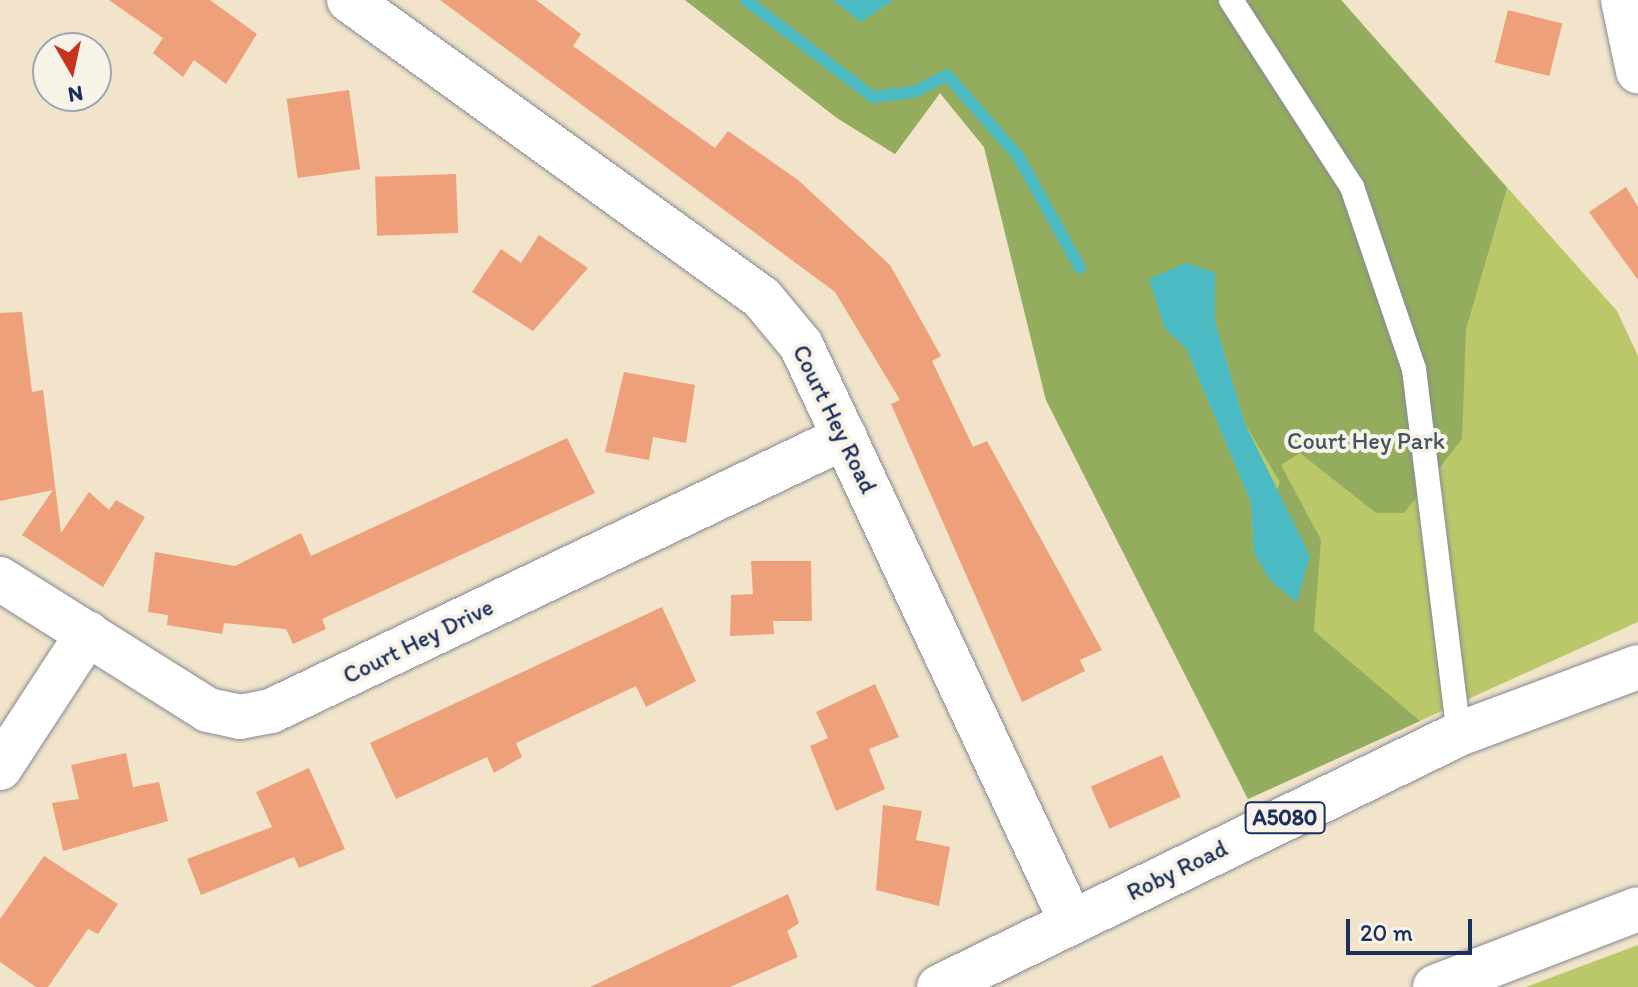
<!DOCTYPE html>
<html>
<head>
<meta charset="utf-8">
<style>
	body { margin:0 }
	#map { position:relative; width:1638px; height:987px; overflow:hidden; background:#f1e4ca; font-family:Itim,sans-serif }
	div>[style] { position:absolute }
	.green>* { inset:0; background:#bac86a }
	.forest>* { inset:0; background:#93ac5e }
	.water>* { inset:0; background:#4cbac3 }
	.stream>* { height:12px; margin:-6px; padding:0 6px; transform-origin:6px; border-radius:6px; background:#4cbac3 }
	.building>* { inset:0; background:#eda079; transform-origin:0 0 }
	.roads { filter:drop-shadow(0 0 2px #868a94) drop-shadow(0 0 2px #868a94) }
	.service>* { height:24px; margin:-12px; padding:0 12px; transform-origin:12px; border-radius:12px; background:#fff }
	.minor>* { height:44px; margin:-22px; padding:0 22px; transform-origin:22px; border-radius:22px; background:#fff }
	.primary>* { height:44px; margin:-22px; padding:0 22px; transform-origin:22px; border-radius:22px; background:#fff }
	.motorway>* { height:44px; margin:-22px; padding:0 22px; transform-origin:22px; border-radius:22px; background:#fff }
	span { translate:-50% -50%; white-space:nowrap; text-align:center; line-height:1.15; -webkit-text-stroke:8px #f7f3e8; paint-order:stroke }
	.shield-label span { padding:2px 6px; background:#f7f3e8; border:2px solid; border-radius:6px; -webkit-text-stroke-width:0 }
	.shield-label { font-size:22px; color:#1b2f5e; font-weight:700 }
	.street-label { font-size:24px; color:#1b2f5e }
	.park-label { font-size:24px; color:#435561 }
	.north { position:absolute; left:32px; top:32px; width:80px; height:80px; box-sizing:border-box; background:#f7f3e8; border:2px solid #9fa5b1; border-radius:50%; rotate:171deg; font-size:22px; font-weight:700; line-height:32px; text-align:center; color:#1b2f5e }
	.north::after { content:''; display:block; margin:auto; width:28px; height:36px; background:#c8321e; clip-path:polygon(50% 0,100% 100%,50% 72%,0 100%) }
	.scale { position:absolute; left:1346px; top:919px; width:126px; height:36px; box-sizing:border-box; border:4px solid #1b2f5e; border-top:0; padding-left:10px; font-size:24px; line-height:28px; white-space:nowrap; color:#1b2f5e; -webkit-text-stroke:6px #f7f3e8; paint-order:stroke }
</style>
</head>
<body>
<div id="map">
	<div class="green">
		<i style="clip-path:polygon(685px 0,1341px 0,1617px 311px,1638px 356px,1638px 622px,1248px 799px,1046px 400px,984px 147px,940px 93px,895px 154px,837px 118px)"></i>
		<i style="clip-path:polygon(1638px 945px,1638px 987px,1526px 987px)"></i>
	</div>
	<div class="forest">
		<i style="clip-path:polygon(evenodd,685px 0,832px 0,861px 22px,894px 0,1341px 0,1507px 188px,1466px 329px,1462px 439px,1404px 513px,1376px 513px,1300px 453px,1281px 465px,1321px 540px,1314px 631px,1420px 721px,1248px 799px,1046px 400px,984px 147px,940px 93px,895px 154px,837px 118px,685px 0,1215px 273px,1215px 321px,1245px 424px,1280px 482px,1254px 553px,1251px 503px,1186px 348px,1215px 273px)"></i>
	</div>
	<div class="water">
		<i style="clip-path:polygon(832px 0,894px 0,861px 22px)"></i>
		<i style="clip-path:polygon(1186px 263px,1215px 273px,1215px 321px,1245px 424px,1310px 556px,1297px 602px,1271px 582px,1254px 553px,1251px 503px,1186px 348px,1165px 329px,1149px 279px)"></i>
	</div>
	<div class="stream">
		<i style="left:746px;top:0;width:160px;rotate:37.4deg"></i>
		<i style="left:873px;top:97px;width:41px;rotate:-7deg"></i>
		<i style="left:914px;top:92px;width:37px;rotate:-27deg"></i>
		<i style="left:947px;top:75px;width:108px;rotate:48.8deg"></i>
		<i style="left:1018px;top:156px;width:128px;rotate:61deg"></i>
	</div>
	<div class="building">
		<i style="clip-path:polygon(109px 0,210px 0,257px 34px,226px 84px,194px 60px,183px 77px,153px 53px,163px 38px)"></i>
		<i style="clip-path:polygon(440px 0,536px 0,581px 34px,573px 46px,715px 148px,728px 131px,798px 180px,890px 265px,941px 356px,932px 361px,973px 447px,987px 441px,1102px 650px,1080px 660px,1085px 671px,1022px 702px,891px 404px,900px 400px,835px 292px)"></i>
		<i style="left:1508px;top:10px;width:56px;height:54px;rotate:14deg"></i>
		<i style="left:349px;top:90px;width:80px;height:63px;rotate:82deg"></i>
		<i style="left:456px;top:174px;width:59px;height:81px;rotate:88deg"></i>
		<i style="clip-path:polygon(1626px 187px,1638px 207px,1638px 280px,1589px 212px)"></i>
		<i style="clip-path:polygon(539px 235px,588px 268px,533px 331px,472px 292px,501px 249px,521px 263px)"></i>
		<i style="clip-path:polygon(22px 312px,32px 392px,43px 390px,61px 533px,89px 492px,109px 510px,116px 500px,145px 517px,103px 587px,22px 535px,53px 490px,0 501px,0 313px)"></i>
		<i style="clip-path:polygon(624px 372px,695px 385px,686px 443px,653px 437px,649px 460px,605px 452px)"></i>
		<i style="clip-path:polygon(567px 438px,595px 493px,322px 619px,326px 629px,293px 644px,286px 629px,224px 623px,222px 634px,167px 625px,168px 615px,148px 612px,155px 552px,235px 566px,301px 533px,311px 556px)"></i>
		<i style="clip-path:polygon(751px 561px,811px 561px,812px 621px,773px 621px,774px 634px,730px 636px,731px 595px,753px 594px)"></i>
		<i style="clip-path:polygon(662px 607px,696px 681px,646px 707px,636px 686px,516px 743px,522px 757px,494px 773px,487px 757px,396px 799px,370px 743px)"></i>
		<i style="clip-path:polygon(875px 684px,899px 737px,869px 749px,885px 789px,836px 811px,810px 746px,828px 738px,816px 712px)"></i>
		<i style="clip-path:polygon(126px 753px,133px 787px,159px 782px,168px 821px,63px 851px,52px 803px,79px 799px,71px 765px)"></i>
		<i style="left:1162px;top:755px;width:46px;height:78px;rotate:66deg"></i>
		<i style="clip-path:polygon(309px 768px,345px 849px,299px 868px,294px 857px,201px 895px,187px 859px,272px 827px,256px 792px)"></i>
		<i style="clip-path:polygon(883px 805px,922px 811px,916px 840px,950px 847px,939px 906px,876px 890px)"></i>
		<i style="clip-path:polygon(44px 856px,118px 904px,98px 934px,88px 929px,48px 987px,36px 987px,0 962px,0 919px)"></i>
		<i style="clip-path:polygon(788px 894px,799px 923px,787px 931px,798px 957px,730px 987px,590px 987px)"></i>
	</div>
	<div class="roads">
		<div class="service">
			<i style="left:1231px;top:0;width:223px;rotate:57.1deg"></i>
			<i style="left:1352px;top:187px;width:192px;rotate:71.2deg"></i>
			<i style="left:1414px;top:369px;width:368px;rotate:83deg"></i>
		</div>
		<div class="minor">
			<i style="left:349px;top:0;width:509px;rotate:35.81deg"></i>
			<i style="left:762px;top:298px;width:61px;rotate:50.3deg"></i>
			<i style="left:801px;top:345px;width:636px;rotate:64.89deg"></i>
			<i style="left:1623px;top:0;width:73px;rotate:78.1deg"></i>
			<i style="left:0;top:579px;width:246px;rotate:32.2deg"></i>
			<i style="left:208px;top:710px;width:33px;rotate:12deg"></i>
			<i style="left:240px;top:717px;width:32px;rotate:-11deg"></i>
			<i style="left:271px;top:711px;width:636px;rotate:-25.52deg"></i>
			<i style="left:0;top:768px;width:161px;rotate:-56.9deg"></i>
		</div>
		<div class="primary">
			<i style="left:939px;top:987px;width:578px;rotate:-25.94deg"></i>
			<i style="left:1459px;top:734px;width:191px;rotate:-20.5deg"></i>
		</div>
		<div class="motorway">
			<i style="left:1435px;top:987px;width:217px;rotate:-21deg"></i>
		</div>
	</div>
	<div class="shield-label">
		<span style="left:1285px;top:818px">A5080</span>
	</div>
	<div class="street-label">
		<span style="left:835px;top:419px;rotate:64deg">Court Hey Road</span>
		<span style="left:418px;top:641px;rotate:-26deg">Court Hey Drive</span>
		<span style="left:1177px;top:870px;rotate:-26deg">Roby Road</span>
	</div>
	<div class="park-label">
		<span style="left:1366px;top:441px">Court Hey Park</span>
	</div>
	<div class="north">N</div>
	<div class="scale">20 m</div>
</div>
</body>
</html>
